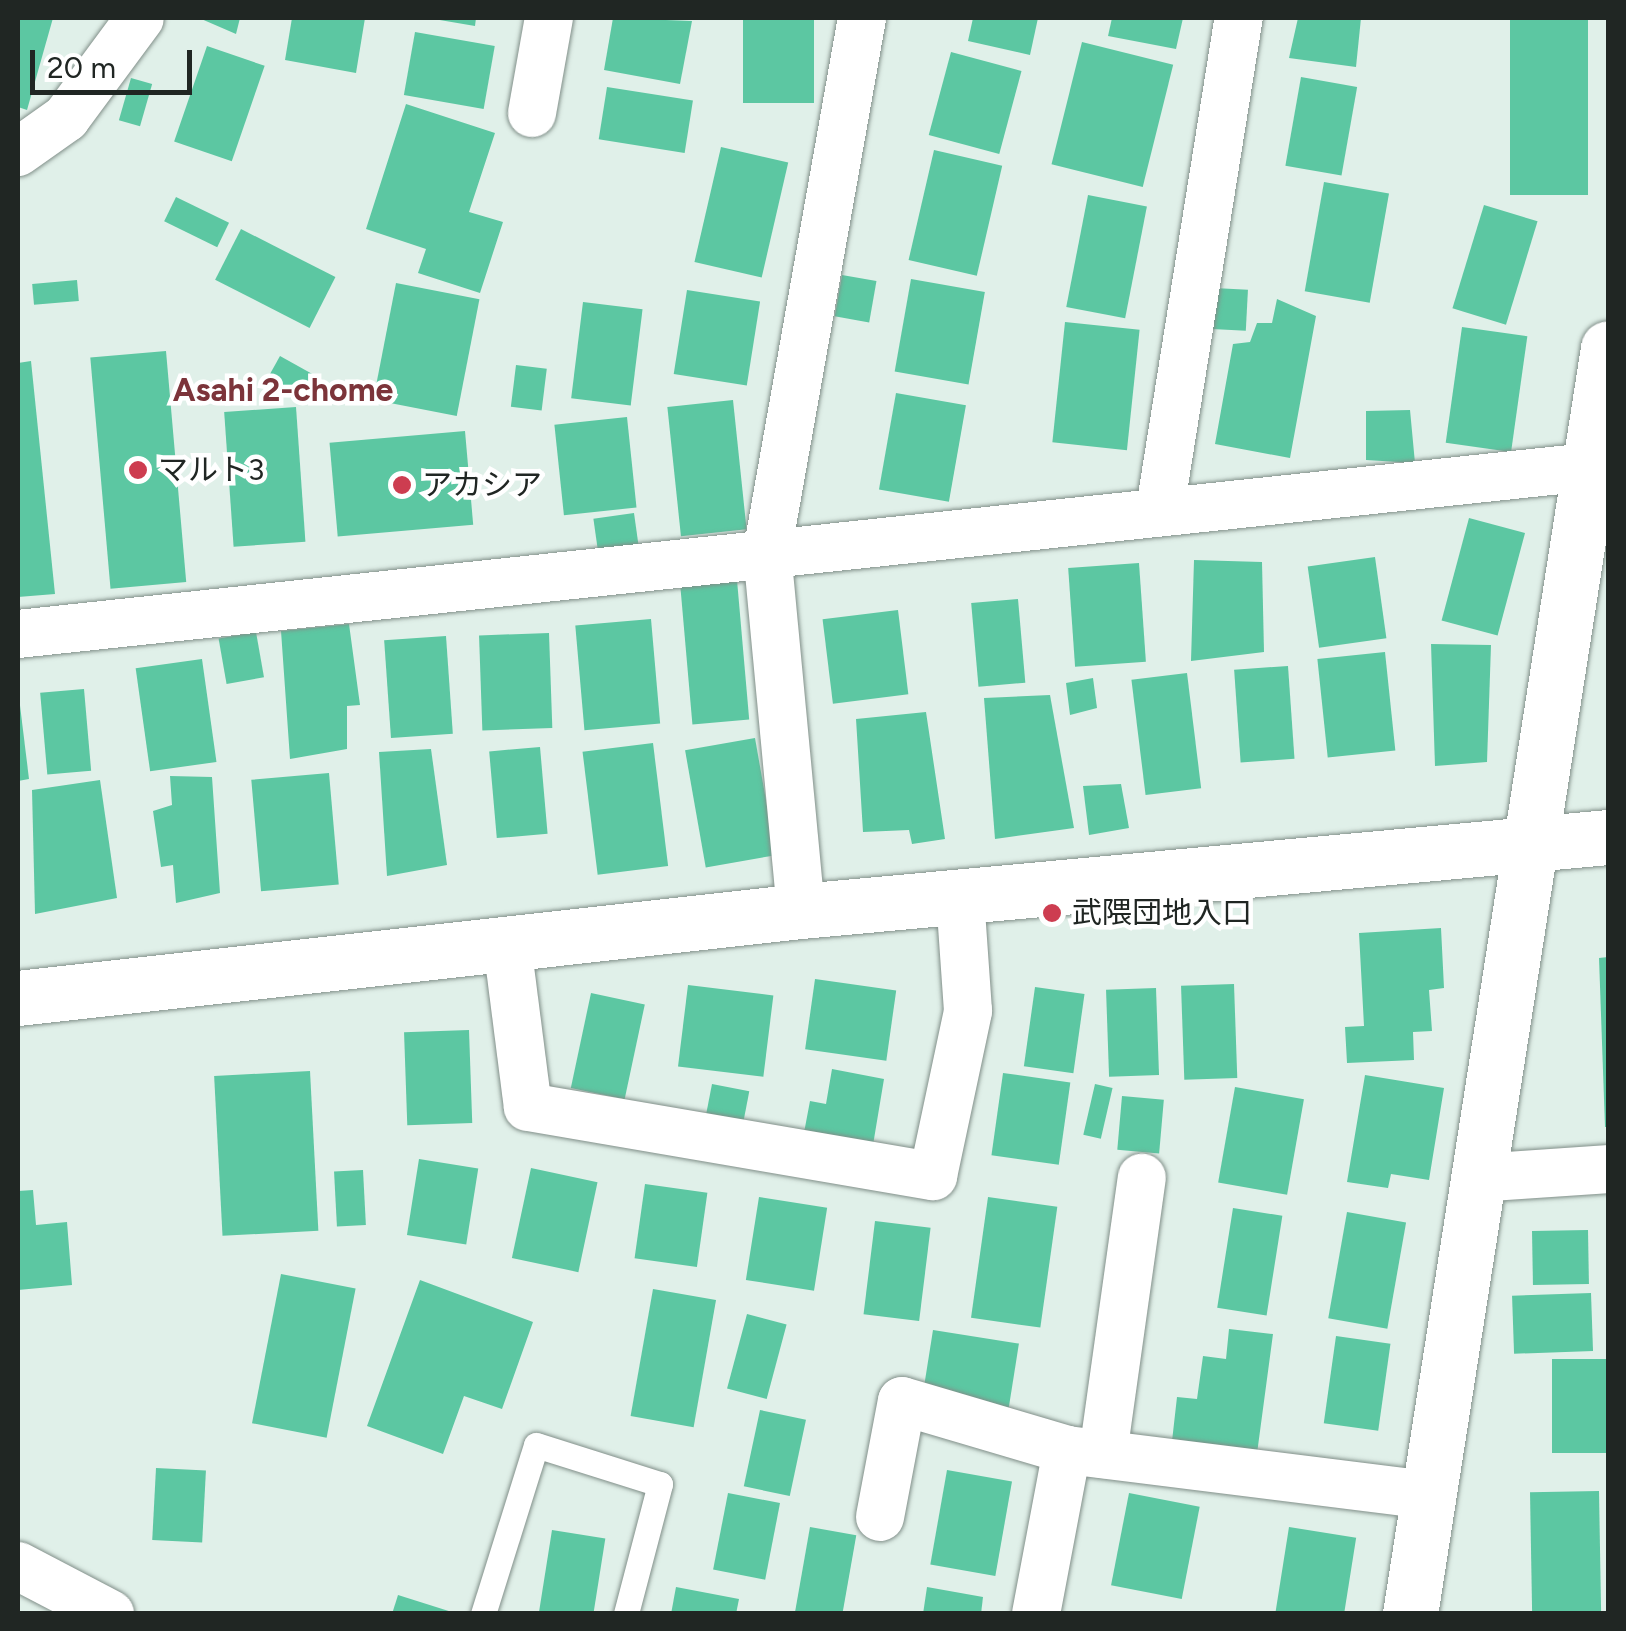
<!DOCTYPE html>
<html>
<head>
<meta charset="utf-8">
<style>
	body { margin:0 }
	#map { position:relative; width:1626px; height:1631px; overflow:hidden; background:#e0f0e9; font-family:Figtree,"Noto Sans JP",sans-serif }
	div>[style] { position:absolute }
	.building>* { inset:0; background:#5cc7a2; transform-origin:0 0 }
	.roads { filter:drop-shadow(0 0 2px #818f89) drop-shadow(0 0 2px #818f89) }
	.service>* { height:25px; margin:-12.5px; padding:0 12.5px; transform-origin:12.5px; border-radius:12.5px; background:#fff }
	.minor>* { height:48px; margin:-24px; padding:0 24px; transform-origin:24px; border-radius:24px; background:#fff }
	.tertiary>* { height:55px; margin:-27.5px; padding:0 27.5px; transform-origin:27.5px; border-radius:27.5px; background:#fff }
	.dots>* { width:28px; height:28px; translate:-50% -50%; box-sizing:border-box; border:5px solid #fff; border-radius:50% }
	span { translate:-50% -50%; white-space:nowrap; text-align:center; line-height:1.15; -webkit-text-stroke:9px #fff; paint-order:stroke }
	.poi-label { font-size:30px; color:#202623 }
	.left { translate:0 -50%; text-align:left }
	.neighbourhood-label { font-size:32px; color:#7c343a; font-weight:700 }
	.frame { position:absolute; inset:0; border:20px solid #202623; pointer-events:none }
	.scale { position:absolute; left:30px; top:50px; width:162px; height:45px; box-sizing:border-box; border:5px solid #202623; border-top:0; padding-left:12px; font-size:30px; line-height:35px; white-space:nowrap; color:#202623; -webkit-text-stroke:8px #fff; paint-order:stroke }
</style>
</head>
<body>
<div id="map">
	<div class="building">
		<i style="clip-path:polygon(18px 18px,53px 18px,27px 110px,18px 107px)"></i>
		<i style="clip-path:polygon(199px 18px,240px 18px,236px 34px)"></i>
		<i style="clip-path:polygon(292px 18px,365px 18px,356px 73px,285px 60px)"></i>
		<i style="clip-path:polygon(428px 18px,476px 18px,475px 26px)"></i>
		<i style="clip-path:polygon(613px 18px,692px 21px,680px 84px,604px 70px)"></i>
		<i style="left:743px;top:18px;width:71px;height:85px"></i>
		<i style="clip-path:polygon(973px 18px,1038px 18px,1030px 55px,968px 41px)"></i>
		<i style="clip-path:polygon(1112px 18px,1183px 18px,1176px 49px,1108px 36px)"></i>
		<i style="clip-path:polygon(1298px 18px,1361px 18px,1356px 67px,1289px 58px)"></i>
		<i style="left:1510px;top:18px;width:78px;height:177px"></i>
		<i style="left:415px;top:32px;width:81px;height:64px;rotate:10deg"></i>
		<i style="left:1082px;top:42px;width:94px;height:126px;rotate:14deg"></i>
		<i style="left:207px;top:46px;width:61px;height:101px;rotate:19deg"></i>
		<i style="left:951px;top:52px;width:73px;height:86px;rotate:15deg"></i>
		<i style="left:1301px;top:77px;width:57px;height:90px;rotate:10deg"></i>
		<i style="left:131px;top:78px;width:22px;height:44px;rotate:16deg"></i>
		<i style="left:607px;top:87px;width:87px;height:53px;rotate:9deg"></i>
		<i style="clip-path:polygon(406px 104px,495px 133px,469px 212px,503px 222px,480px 293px,418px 273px,426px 249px,366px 229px)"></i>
		<i style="left:721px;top:147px;width:69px;height:118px;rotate:13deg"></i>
		<i style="left:934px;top:150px;width:70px;height:113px;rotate:13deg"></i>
		<i style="left:1324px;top:182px;width:66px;height:111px;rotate:10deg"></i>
		<i style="left:1088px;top:195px;width:60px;height:114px;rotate:11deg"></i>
		<i style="left:176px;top:197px;width:59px;height:27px;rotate:26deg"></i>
		<i style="left:1484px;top:205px;width:56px;height:108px;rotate:17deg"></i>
		<i style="left:241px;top:229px;width:106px;height:57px;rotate:27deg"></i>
		<i style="left:842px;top:275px;width:35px;height:42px;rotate:10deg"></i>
		<i style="left:911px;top:279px;width:75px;height:94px;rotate:10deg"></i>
		<i style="left:77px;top:280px;width:21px;height:45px;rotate:85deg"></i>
		<i style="left:396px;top:283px;width:85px;height:119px;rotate:11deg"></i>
		<i style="left:1214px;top:288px;width:34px;height:41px;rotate:3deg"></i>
		<i style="left:687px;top:290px;width:74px;height:85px;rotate:9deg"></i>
		<i style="clip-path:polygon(1277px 299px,1316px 316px,1290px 458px,1215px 444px,1233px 344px,1250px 342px,1257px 323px,1272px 323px)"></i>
		<i style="left:583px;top:302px;width:60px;height:97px;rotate:7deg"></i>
		<i style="left:1065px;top:322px;width:75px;height:121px;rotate:6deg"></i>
		<i style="left:1462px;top:327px;width:66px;height:117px;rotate:8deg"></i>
		<i style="left:166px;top:351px;width:232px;height:76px;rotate:85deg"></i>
		<i style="left:280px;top:356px;width:39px;height:31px;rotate:29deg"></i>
		<i style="clip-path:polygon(31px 361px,55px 594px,18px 597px,18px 363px)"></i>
		<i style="left:516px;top:365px;width:31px;height:42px;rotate:7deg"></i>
		<i style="left:896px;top:393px;width:71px;height:98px;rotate:10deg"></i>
		<i style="left:733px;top:400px;width:130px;height:66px;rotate:84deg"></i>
		<i style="left:296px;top:407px;width:135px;height:72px;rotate:86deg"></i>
		<i style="clip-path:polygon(1410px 410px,1415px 463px,1366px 460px,1366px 411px)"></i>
		<i style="left:627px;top:417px;width:91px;height:73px;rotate:84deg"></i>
		<i style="left:465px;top:431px;width:94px;height:136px;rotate:85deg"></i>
		<i style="left:634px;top:513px;width:35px;height:41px;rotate:82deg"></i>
		<i style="left:1469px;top:518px;width:58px;height:106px;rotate:15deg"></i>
		<i style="left:1375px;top:557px;width:82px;height:68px;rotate:82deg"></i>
		<i style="clip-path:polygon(1194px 560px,1262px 562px,1264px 652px,1191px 661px)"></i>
		<i style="left:1139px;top:563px;width:99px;height:71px;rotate:86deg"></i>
		<i style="left:737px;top:580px;width:140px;height:57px;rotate:85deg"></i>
		<i style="left:1018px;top:599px;width:84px;height:47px;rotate:85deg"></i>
		<i style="left:898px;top:610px;width:85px;height:76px;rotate:83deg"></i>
		<i style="left:651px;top:619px;width:105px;height:76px;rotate:85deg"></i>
		<i style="clip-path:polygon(349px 624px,360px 705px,347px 706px,347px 749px,290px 759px,281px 631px)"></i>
		<i style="left:256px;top:632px;width:46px;height:38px;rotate:80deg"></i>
		<i style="left:549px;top:633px;width:95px;height:70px;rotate:88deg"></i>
		<i style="left:446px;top:636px;width:98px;height:62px;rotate:86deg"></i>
		<i style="clip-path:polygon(1431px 644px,1491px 645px,1487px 762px,1435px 766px)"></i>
		<i style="left:1385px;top:652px;width:99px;height:68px;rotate:84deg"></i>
		<i style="left:202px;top:659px;width:104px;height:67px;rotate:82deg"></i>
		<i style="left:1288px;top:666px;width:93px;height:54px;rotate:86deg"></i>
		<i style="left:1187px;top:673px;width:116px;height:56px;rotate:83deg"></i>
		<i style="clip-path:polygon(1093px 678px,1097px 708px,1070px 715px,1066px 683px)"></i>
		<i style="clip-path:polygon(18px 689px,29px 779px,18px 781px)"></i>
		<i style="left:84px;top:689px;width:82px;height:44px;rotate:85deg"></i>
		<i style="clip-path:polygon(1050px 695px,1074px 828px,995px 839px,984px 698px)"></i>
		<i style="clip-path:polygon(926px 712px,945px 839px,912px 844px,909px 830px,863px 832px,856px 719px)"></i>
		<i style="left:755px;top:738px;width:119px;height:71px;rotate:80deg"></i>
		<i style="left:653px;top:743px;width:124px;height:71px;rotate:83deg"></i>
		<i style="left:540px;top:747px;width:87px;height:51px;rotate:85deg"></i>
		<i style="clip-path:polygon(431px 749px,447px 865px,387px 876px,379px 752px)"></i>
		<i style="left:329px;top:773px;width:112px;height:78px;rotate:85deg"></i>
		<i style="clip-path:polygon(170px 776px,212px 777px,220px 893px,176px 903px,173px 865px,161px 867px,153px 811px,172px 805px)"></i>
		<i style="clip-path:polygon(100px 780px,117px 898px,35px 914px,32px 790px)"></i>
		<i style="clip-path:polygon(1121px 784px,1129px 828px,1089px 835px,1083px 786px)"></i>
		<i style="clip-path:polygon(1441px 928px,1444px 988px,1429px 990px,1432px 1031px,1413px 1032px,1414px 1060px,1347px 1063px,1345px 1027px,1364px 1026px,1359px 933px)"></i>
		<i style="clip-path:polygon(1608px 957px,1608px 1127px,1605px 1127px,1599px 958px)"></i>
		<i style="left:815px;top:979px;width:82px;height:71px;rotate:8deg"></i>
		<i style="left:1234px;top:984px;width:94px;height:53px;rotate:88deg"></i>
		<i style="left:688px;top:985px;width:86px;height:82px;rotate:7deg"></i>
		<i style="left:1035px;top:987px;width:50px;height:80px;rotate:8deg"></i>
		<i style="left:1156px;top:988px;width:87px;height:50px;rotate:88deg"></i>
		<i style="left:591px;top:993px;width:55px;height:97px;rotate:12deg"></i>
		<i style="left:469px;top:1030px;width:93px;height:65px;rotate:88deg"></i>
		<i style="clip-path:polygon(832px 1069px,884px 1079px,872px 1151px,803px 1138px,810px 1101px,826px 1104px)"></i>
		<i style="left:310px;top:1071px;width:160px;height:96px;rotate:87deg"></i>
		<i style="left:1003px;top:1073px;width:68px;height:83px;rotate:8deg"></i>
		<i style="clip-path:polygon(1365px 1075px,1444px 1088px,1429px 1180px,1391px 1174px,1388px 1188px,1347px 1182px)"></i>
		<i style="left:712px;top:1084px;width:38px;height:34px;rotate:11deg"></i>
		<i style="left:1095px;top:1084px;width:18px;height:52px;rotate:13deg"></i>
		<i style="left:1235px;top:1087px;width:70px;height:97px;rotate:10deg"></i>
		<i style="left:1122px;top:1096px;width:42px;height:54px;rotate:5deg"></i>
		<i style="left:419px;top:1159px;width:60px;height:77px;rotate:9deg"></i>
		<i style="left:531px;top:1168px;width:68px;height:92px;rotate:12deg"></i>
		<i style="left:363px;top:1170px;width:55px;height:29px;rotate:87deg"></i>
		<i style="left:645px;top:1184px;width:63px;height:75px;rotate:8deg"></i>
		<i style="clip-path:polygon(33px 1190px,36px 1225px,67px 1222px,72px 1285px,18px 1290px,18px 1191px)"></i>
		<i style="left:759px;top:1197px;width:69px;height:84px;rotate:9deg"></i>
		<i style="left:988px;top:1197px;width:70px;height:122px;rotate:8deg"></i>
		<i style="left:1233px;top:1208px;width:50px;height:101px;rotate:9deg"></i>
		<i style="left:1347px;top:1212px;width:60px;height:108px;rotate:10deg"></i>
		<i style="left:875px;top:1221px;width:56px;height:94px;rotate:7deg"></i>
		<i style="left:1588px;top:1230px;width:54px;height:56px;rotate:89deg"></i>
		<i style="left:281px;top:1274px;width:76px;height:152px;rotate:11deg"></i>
		<i style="clip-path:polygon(420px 1280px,533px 1322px,502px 1409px,464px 1396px,443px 1454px,367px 1426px)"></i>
		<i style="left:653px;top:1289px;width:64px;height:129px;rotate:10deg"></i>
		<i style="left:1591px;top:1293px;width:58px;height:79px;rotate:88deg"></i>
		<i style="left:747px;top:1314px;width:41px;height:77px;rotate:15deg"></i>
		<i style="clip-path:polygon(1229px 1329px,1273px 1334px,1256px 1461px,1171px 1450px,1177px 1397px,1197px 1399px,1203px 1356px,1226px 1359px)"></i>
		<i style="left:933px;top:1330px;width:87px;height:65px;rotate:9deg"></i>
		<i style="left:1336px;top:1336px;width:55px;height:88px;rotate:8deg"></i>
		<i style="left:1608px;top:1359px;width:94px;height:56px;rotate:90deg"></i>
		<i style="left:760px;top:1410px;width:47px;height:78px;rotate:12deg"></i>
		<i style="left:156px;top:1468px;width:50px;height:72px;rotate:3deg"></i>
		<i style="left:947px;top:1470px;width:66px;height:96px;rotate:10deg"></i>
		<i style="left:1599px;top:1491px;width:123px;height:69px;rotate:89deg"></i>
		<i style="left:728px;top:1493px;width:53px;height:78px;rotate:11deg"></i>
		<i style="left:1129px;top:1493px;width:72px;height:94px;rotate:11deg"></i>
		<i style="left:810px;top:1527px;width:47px;height:88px;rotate:10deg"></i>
		<i style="left:1289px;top:1527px;width:68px;height:87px;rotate:9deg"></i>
		<i style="left:552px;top:1530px;width:54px;height:85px;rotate:9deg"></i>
		<i style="clip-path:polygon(676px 1587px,739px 1599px,736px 1614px,671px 1614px)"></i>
		<i style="clip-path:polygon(927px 1587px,983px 1597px,981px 1614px,923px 1614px)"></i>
		<i style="clip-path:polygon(398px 1595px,455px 1613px,454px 1614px,392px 1614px)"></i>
	</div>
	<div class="roads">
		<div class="service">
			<i style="left:483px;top:1614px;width:177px;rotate:-72.6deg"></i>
			<i style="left:536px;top:1445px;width:130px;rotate:17.5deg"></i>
			<i style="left:660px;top:1484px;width:134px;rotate:104.7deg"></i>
		</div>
		<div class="minor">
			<i style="left:532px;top:113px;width:97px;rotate:-79.9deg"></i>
			<i style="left:18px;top:152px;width:59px;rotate:-35.3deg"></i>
			<i style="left:66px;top:118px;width:124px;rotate:-53.5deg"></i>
			<i style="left:1160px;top:509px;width:497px;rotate:-80.9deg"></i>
			<i style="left:18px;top:634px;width:1580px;rotate:-6.07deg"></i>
			<i style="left:801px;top:911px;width:360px;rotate:-95.4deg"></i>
			<i style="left:767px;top:553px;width:543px;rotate:-79.93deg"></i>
			<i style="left:507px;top:944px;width:164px;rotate:82.7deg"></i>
			<i style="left:528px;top:1107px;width:411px;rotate:9.7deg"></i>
			<i style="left:933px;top:1176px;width:169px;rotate:-78deg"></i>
			<i style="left:968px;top:1011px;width:115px;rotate:-94deg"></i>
			<i style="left:1477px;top:1178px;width:131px;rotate:-3.9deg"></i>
			<i style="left:1103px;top:1454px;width:279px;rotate:-82deg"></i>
			<i style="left:880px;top:1517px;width:118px;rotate:-79.3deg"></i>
			<i style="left:902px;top:1401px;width:172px;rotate:16.5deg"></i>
			<i style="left:18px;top:1566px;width:104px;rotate:27.6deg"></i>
			<i style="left:1036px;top:1614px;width:167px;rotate:-79.3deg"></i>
			<i style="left:1067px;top:1450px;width:364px;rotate:7.1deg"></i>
		</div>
		<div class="tertiary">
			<i style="left:18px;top:998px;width:788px;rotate:-6.34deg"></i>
			<i style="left:801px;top:911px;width:810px;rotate:-5.24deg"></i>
			<i style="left:1410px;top:1614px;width:1281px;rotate:-81.11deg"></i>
		</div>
	</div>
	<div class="dots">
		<i style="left:138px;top:470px;background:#cd3d50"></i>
		<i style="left:402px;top:485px;background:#cd3d50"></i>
		<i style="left:1052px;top:913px;background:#cd3d50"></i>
	</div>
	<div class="poi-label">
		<span class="left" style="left:158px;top:470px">マルト3</span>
		<span class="left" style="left:422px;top:485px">アカシア</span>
		<span class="left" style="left:1072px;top:913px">武隈団地入口</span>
	</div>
	<div class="neighbourhood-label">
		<span style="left:283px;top:390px">Asahi 2-chome</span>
	</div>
	<div class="frame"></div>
	<div class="scale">20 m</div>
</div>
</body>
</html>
